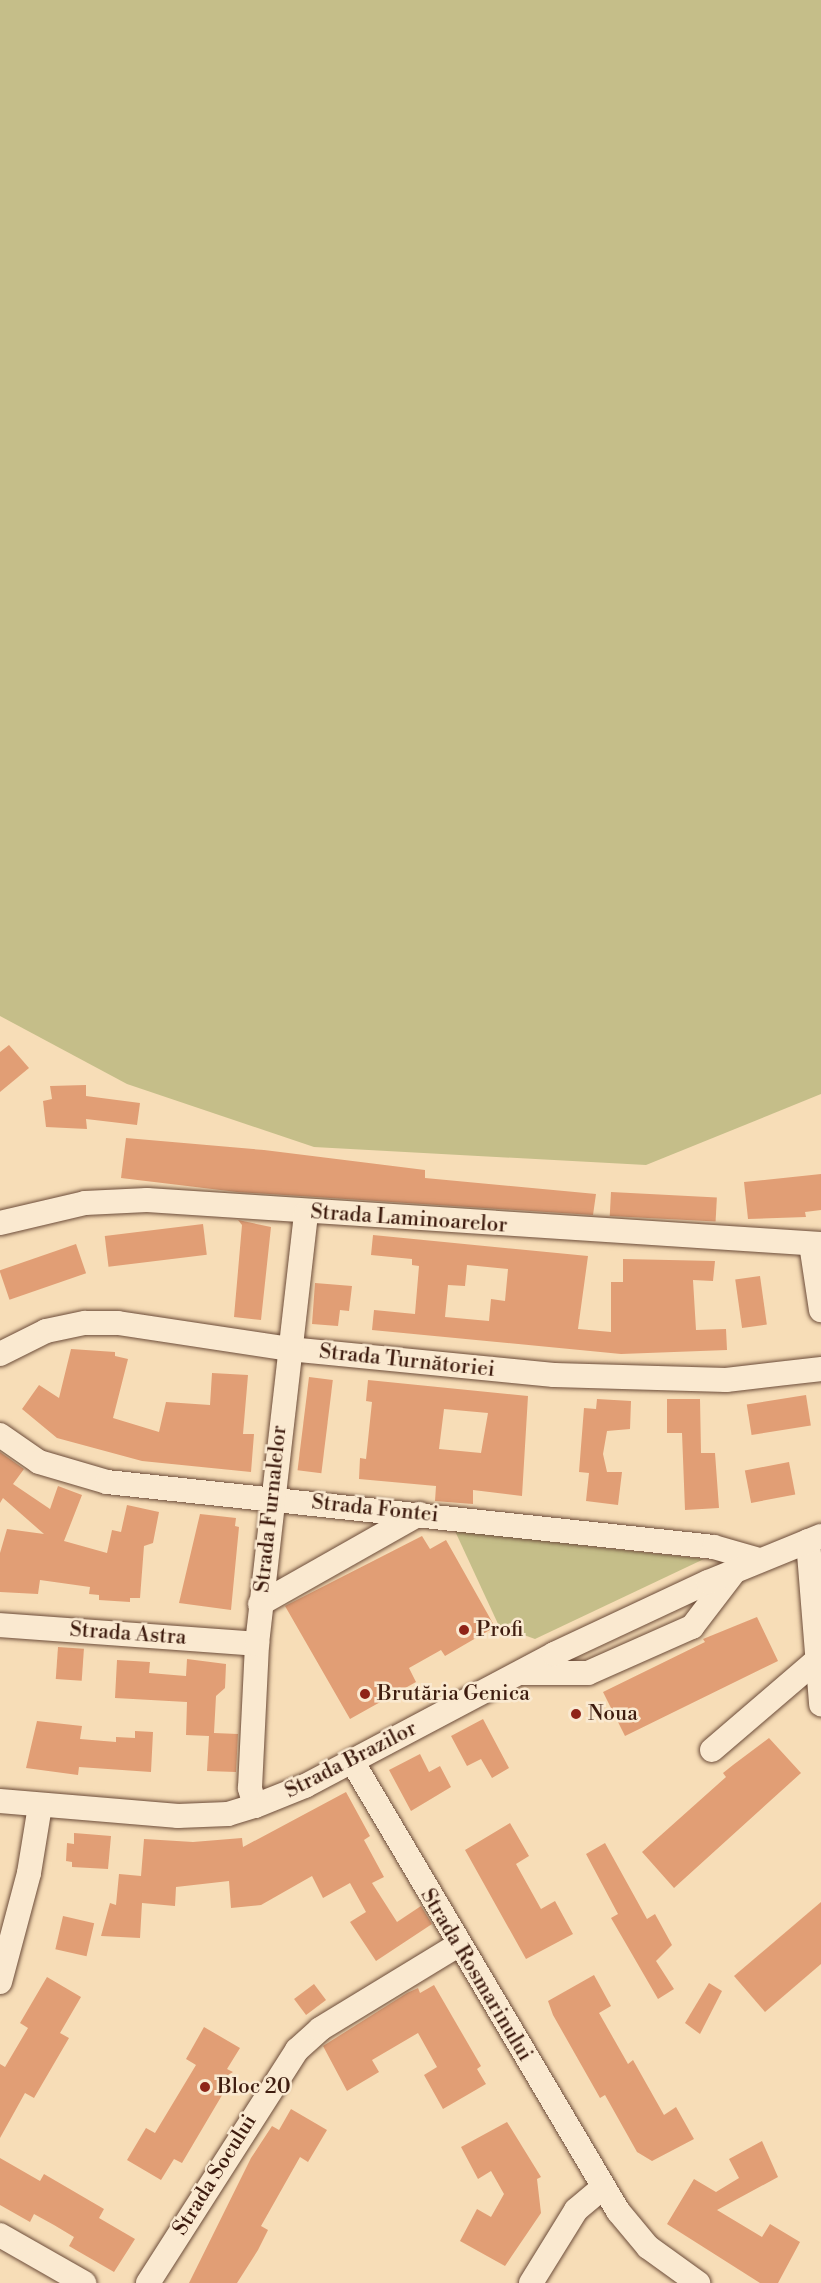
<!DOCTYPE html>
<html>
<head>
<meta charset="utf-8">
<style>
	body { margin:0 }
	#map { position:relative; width:821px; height:2283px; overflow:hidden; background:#f7ddb7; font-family:"Libre Bodoni",serif }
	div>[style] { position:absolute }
	.green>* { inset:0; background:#c5be89 }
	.building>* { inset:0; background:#e19e75; transform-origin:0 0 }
	.roads { filter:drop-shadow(0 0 2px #6c4c39) drop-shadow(0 0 2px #6c4c39) }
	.minor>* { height:24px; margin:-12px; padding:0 12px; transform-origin:12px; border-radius:12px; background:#fae9d0 }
	.dots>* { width:16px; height:16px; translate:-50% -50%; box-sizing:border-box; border:3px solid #fae9d0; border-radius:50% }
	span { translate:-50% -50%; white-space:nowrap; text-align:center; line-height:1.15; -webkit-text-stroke:5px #fae9d0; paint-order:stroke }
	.street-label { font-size:21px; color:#3e1c0f }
	.poi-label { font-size:21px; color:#3e1c0f }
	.left { translate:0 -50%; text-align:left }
</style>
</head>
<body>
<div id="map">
	<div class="green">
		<i style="clip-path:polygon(0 0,821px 0,821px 1094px,646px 1165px,314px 1147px,127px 1084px,0 1016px)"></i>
		<i style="clip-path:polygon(455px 1531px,704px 1559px,535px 1639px,499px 1626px)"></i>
	</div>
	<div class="building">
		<i style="clip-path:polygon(9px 1045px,29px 1068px,0 1092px,0 1052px)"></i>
		<i style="clip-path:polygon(86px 1085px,86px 1096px,140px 1103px,137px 1125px,86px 1119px,87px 1129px,46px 1127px,43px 1101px,52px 1099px,50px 1086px)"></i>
		<i style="clip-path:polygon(126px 1138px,264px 1150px,425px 1170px,425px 1178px,596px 1194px,593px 1215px,237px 1192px,121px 1178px)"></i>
		<i style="clip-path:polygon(821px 1174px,821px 1210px,805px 1212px,806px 1217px,748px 1219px,744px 1182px)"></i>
		<i style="left:611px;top:1192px;width:106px;height:24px;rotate:3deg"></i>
		<i style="clip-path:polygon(238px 1220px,271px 1227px,261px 1320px,234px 1317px,242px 1225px)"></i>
		<i style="left:203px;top:1224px;width:31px;height:99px;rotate:83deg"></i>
		<i style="clip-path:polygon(evenodd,373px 1235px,588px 1256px,578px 1329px,611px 1332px,611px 1282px,623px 1282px,623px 1259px,715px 1261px,713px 1281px,693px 1280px,696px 1330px,726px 1329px,727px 1350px,621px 1354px,372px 1330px,374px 1310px,415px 1314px,419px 1266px,412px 1265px,412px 1259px,371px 1255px,373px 1235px,467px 1265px,508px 1269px,505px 1301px,491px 1299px,489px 1321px,445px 1317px,448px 1285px,465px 1286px,467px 1265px)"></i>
		<i style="left:76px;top:1244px;width:31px;height:81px;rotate:71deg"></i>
		<i style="left:760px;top:1276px;width:49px;height:25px;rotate:82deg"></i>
		<i style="clip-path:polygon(315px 1283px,352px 1286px,349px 1311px,340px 1310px,338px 1326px,312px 1324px)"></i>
		<i style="clip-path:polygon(71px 1349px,115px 1352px,115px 1356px,128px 1359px,113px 1418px,159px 1432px,166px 1402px,210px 1405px,212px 1373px,248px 1375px,243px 1434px,254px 1434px,251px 1472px,142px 1461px,57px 1438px,22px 1409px,39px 1385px,59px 1398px)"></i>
		<i style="left:309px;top:1377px;width:24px;height:94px;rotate:7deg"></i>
		<i style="clip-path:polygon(evenodd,368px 1380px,528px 1396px,522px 1496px,473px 1490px,473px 1504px,435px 1501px,436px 1486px,359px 1479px,360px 1458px,366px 1459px,372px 1402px,366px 1401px,368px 1380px,444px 1409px,488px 1413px,481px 1453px,439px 1449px,444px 1409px)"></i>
		<i style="left:806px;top:1395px;width:31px;height:60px;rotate:81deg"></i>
		<i style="clip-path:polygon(597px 1399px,631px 1401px,630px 1429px,607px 1431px,603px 1454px,607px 1472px,622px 1472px,618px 1505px,586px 1501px,589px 1473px,579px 1472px,584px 1408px,596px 1409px)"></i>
		<i style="clip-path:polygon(667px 1399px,700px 1399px,701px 1453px,715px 1453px,719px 1508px,685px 1510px,682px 1433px,667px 1433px)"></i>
		<i style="clip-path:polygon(0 1452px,24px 1469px,13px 1484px,50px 1509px,58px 1486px,82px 1495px,64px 1541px,107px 1553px,112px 1530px,121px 1532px,127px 1505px,159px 1512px,153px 1543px,144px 1546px,140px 1598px,130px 1598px,130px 1602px,99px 1600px,99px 1595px,89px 1594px,90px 1587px,40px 1580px,38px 1594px,0 1592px,0 1553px,7px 1529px,44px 1534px,3px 1498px,0 1503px)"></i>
		<i style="left:789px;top:1462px;width:33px;height:45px;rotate:79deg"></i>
		<i style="clip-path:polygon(200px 1514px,236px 1518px,235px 1526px,239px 1527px,231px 1610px,179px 1603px)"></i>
		<i style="clip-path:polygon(422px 1536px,430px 1549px,446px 1540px,495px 1627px,445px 1656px,441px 1650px,409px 1668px,416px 1682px,350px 1719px,285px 1606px)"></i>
		<i style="clip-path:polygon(757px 1617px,778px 1661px,625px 1736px,603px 1692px,705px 1642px,703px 1639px)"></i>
		<i style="left:58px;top:1647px;width:26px;height:32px;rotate:4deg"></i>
		<i style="clip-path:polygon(187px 1659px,226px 1664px,225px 1688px,216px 1696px,214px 1733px,238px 1734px,236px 1772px,207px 1771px,209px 1736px,186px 1735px,187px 1702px,115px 1698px,117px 1660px,150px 1662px,149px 1673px,186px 1676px)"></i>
		<i style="clip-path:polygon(483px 1719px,509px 1768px,492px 1778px,481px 1759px,467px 1766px,451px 1736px)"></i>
		<i style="clip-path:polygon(37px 1721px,82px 1726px,80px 1739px,116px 1742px,116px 1737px,135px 1738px,135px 1731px,153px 1732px,151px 1772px,79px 1767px,78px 1775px,26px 1768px)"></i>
		<i style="clip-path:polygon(769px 1738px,801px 1773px,674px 1888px,642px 1852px,726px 1777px,723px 1773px,733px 1765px)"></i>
		<i style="clip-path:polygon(420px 1754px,429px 1772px,440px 1766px,451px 1787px,411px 1811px,389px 1770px)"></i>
		<i style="clip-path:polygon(346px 1792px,370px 1836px,364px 1840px,384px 1877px,372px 1883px,397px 1922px,421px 1906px,432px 1924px,376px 1961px,350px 1922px,366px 1912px,350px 1883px,323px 1898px,312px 1876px,261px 1905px,231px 1908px,229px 1881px,176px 1887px,175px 1906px,142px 1903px,140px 1938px,101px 1936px,110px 1903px,116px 1905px,119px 1874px,141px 1876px,144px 1839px,193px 1842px,242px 1838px,243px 1847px)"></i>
		<i style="clip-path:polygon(510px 1823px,529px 1856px,516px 1864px,541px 1909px,555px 1901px,573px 1934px,526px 1959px,465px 1850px)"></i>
		<i style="clip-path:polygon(74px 1833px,111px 1836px,108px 1869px,72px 1867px,72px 1862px,66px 1861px,67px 1843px,74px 1844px)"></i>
		<i style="clip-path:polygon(605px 1843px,647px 1919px,655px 1914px,672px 1945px,656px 1961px,674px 1989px,658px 1999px,611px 1918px,618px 1914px,586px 1854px)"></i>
		<i style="clip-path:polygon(821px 1902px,821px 1964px,765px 2012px,734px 1976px)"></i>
		<i style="left:63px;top:1916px;width:32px;height:34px;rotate:13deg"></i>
		<i style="clip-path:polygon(594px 1975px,611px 2006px,599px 2013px,628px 2064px,633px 2060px,664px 2115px,676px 2107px,694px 2139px,652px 2161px,637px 2152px,605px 2095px,600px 2098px,553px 2015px,548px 2001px)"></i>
		<i style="clip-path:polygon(47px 1977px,81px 1997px,60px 2033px,69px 2038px,34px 2098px,25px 2093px,0 2138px,0 2064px,5px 2067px,28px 2028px,20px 2023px)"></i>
		<i style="clip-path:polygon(709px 1983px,722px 1991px,700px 2034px,685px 2023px)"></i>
		<i style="left:314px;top:1984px;width:20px;height:25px;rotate:53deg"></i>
		<i style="clip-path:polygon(434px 1985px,481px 2066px,477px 2069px,486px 2084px,443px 2109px,424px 2075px,437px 2067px,418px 2033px,372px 2060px,379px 2072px,347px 2091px,323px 2046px,407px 1993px,418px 1988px,420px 1993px)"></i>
		<i style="clip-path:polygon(204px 2027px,240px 2048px,227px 2069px,233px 2072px,228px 2075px,231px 2080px,182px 2163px,174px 2159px,161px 2180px,127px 2160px,146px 2128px,155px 2133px,196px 2065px,186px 2059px)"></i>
		<i style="clip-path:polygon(291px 2109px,327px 2130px,308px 2162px,300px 2157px,261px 2226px,268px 2230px,258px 2250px,237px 2283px,189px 2283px,251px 2158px,272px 2126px,279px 2130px)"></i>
		<i style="clip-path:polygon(507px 2122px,541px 2177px,537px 2179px,541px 2213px,505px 2266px,460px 2241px,477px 2209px,491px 2217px,504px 2194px,491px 2171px,478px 2179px,461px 2147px)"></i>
		<i style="clip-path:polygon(762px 2141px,778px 2177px,717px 2210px,762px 2237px,770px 2224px,800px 2242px,778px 2283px,760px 2283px,667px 2224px,694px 2179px,716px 2192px,739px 2178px,729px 2159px)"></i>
		<i style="clip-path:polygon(0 2158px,40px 2181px,44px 2174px,104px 2209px,99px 2218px,135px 2239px,114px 2272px,69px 2246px,74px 2237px,54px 2225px,34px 2214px,30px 2222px,0 2205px)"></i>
	</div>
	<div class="roads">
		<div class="minor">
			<i style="left:0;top:1223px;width:87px;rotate:-13.2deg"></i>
			<i style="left:85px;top:1203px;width:62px;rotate:-2.8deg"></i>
			<i style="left:147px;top:1200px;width:675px;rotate:3.74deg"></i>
			<i style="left:811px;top:1244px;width:67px;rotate:81.4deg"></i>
			<i style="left:0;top:1354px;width:51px;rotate:-26.6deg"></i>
			<i style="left:46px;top:1331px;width:40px;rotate:-12deg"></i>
			<i style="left:85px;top:1323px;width:33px"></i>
			<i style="left:118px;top:1323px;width:173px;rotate:8.6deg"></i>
			<i style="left:289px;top:1349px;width:266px;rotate:5.6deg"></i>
			<i style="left:554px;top:1375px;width:172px;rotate:1.7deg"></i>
			<i style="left:726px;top:1380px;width:96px;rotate:-6.6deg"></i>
			<i style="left:0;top:1435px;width:47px;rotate:34.7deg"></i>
			<i style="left:39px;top:1462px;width:71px;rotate:16.4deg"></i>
			<i style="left:107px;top:1482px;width:610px;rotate:6.11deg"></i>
			<i style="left:714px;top:1547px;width:47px;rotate:16.1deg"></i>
			<i style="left:808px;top:1541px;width:164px;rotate:85.4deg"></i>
			<i style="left:260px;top:1604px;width:183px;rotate:-29.5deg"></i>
			<i style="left:0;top:1625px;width:258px;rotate:4.2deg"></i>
			<i style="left:521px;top:1673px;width:67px"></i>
			<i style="left:588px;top:1673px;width:114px;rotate:-23.9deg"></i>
			<i style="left:692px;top:1627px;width:69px;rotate:-52.6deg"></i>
			<i style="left:712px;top:1750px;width:140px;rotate:-40.6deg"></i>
			<i style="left:352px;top:1761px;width:523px;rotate:59.41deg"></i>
			<i style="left:618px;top:2211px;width:47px;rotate:50.2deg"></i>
			<i style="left:648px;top:2247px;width:62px;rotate:35.8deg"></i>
			<i style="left:0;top:1801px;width:179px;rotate:4.8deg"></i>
			<i style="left:178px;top:1816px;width:50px;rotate:-2.3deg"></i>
			<i style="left:228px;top:1814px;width:28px;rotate:-17deg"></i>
			<i style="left:255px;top:1806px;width:54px;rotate:-21.8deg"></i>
			<i style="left:305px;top:1786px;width:282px;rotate:-27.9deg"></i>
			<i style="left:554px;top:1654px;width:170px;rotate:-25.1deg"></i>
			<i style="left:708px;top:1582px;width:122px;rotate:-22.2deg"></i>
			<i style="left:255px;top:1806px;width:19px;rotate:-106deg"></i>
			<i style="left:250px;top:1788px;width:144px;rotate:-87.2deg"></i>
			<i style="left:257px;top:1644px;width:434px;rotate:-83.5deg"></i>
			<i style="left:0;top:1982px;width:113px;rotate:-75.1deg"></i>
			<i style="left:29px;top:1873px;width:68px;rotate:-80.7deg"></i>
			<i style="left:0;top:2235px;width:97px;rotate:29.7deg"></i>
			<i style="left:148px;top:2283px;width:277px;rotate:-57.4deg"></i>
			<i style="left:297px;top:2050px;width:31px;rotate:-42deg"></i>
			<i style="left:320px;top:2029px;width:162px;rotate:-31.3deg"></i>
			<i style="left:531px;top:2283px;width:86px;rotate:-58.3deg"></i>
			<i style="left:576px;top:2210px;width:35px;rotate:-40deg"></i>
		</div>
	</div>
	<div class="dots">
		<i style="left:464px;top:1630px;background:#8f2418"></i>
		<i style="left:365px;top:1694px;background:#8f2418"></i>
		<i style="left:576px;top:1714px;background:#8f2418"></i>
		<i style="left:205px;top:2087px;background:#8f2418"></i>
	</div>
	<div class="street-label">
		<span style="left:409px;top:1219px;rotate:4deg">Strada Laminoarelor</span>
		<span style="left:407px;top:1361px;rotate:6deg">Strada Turnătoriei</span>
		<span style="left:271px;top:1509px;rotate:-84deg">Strada Furnalelor</span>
		<span style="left:375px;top:1509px;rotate:6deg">Strada Fontei</span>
		<span style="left:128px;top:1634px;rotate:4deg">Strada Astra</span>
		<span style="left:351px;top:1760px;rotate:-27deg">Strada Brazilor</span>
		<span style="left:476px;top:1975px;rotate:59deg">Strada Rosmarinului</span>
		<span style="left:215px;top:2175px;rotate:-58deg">Strada Socului</span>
	</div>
	<div class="poi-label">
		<span class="left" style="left:476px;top:1630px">Profi</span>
		<span class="left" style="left:377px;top:1694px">Brutăria Genica</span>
		<span class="left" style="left:588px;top:1714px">Noua</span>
		<span class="left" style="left:217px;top:2087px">Bloc 20</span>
	</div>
</div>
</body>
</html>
